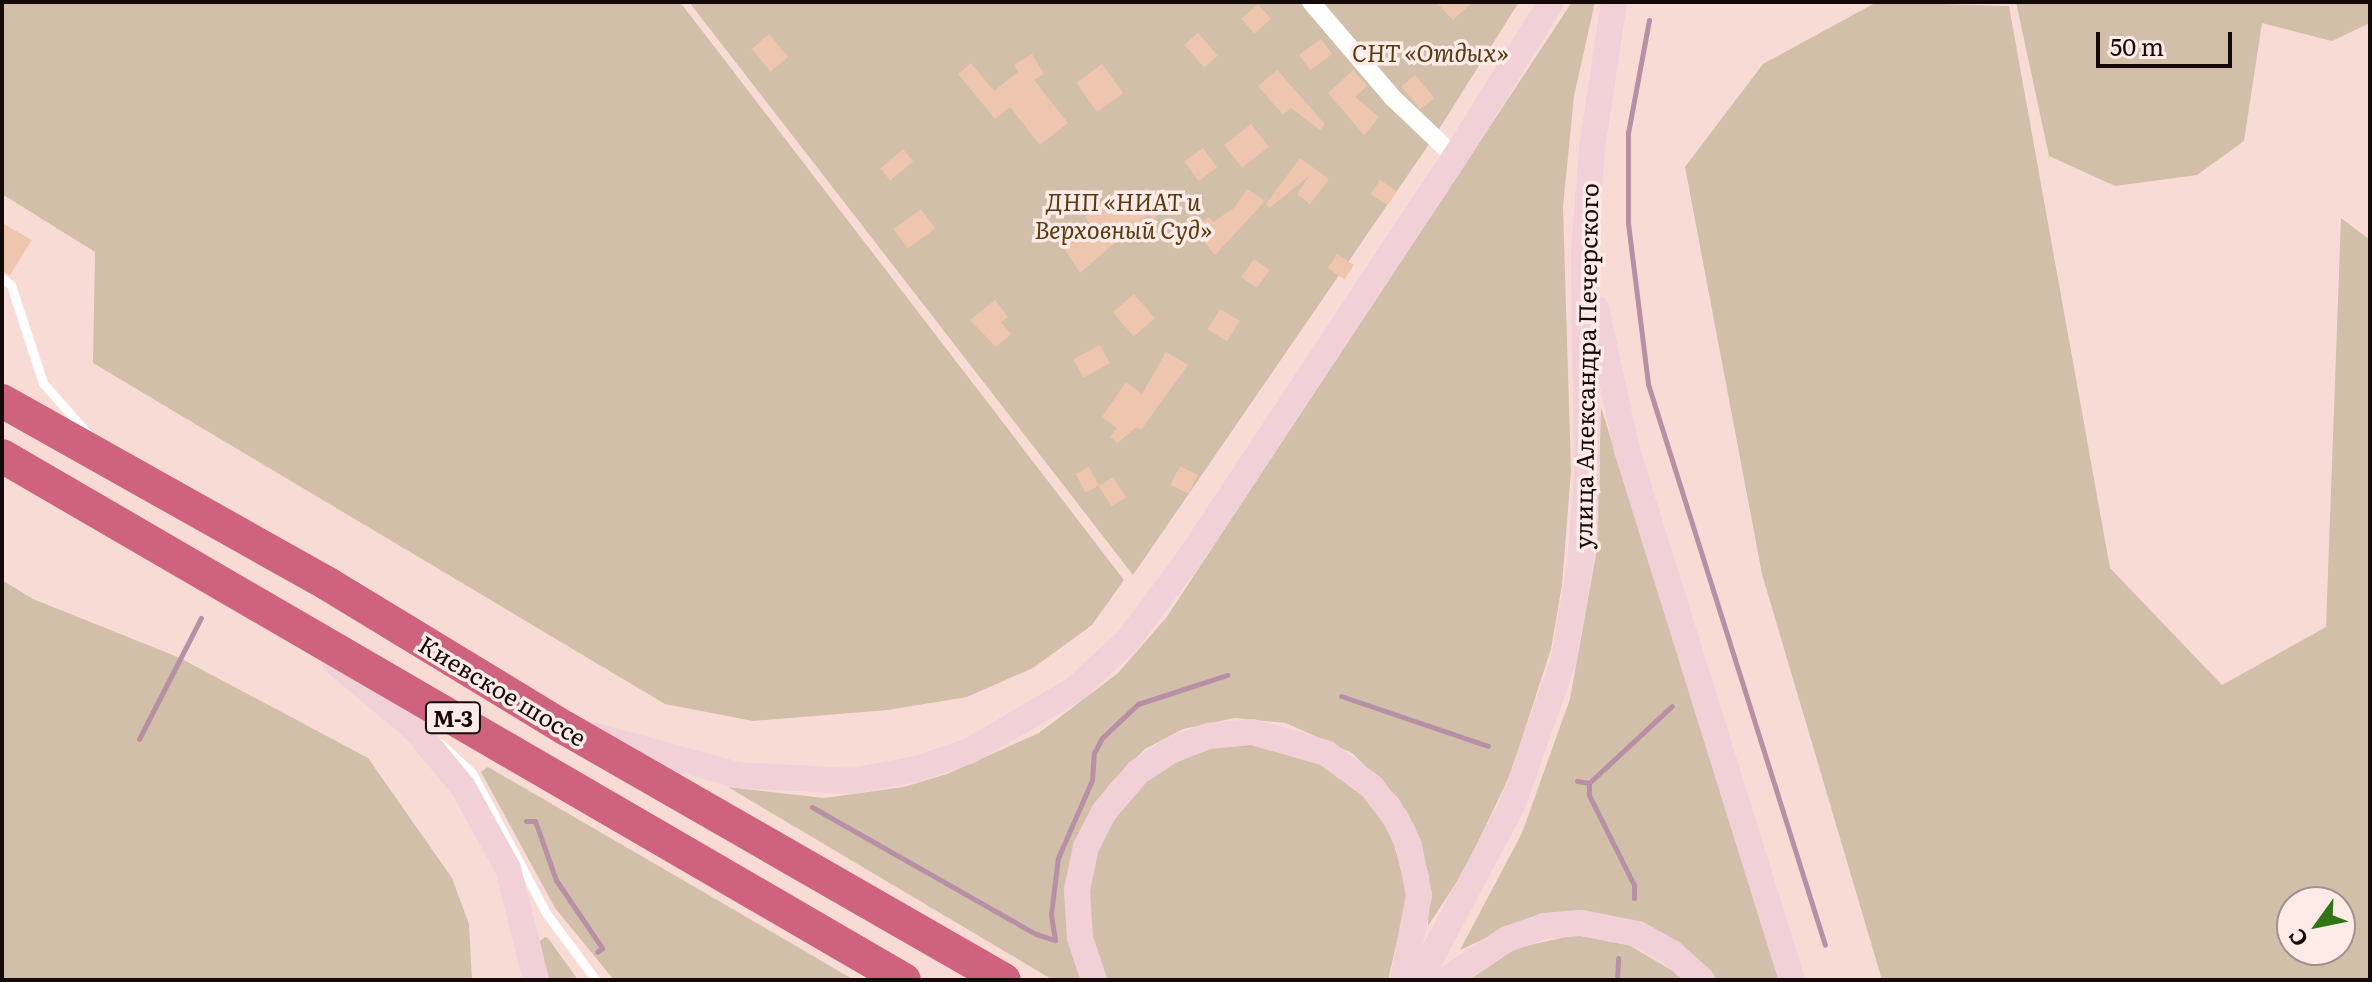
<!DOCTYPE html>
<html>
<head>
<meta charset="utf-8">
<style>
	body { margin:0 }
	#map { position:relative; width:2372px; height:982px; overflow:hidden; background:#f9dbd6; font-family:Literata,serif }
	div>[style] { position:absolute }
	.green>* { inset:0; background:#d2bfa9 }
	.stream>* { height:5px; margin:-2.5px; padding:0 2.5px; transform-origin:2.5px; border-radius:2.5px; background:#b890a6 }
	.building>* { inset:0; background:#eec5ae; transform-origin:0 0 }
	.lane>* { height:9px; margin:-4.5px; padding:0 4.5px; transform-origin:4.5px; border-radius:4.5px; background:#fff }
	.street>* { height:18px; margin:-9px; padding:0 9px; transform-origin:9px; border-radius:9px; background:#fff }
	.secondary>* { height:26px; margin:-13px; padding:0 13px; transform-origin:13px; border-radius:13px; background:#f1d0d8 }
	.highway>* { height:34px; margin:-17px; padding:0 17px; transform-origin:17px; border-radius:17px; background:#cf637d }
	span { translate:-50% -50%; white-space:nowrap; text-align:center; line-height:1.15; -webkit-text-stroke:7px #feebe8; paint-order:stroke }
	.shield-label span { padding:2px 6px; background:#feebe8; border:2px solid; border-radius:6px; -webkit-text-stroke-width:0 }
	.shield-label { font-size:22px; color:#140a09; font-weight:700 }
	.park-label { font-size:24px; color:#583b11; font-style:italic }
	.street-label { font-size:24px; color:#140a09 }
	.frame { position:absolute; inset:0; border:4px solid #140a09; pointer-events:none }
	.north { position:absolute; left:2276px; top:886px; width:80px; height:80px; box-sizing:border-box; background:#feebe8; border:2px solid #a0918f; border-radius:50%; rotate:237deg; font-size:22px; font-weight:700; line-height:32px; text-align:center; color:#140a09 }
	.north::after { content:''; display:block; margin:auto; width:28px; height:36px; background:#317616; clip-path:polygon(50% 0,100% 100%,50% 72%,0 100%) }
	.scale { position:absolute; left:2096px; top:32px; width:136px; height:36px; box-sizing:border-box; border:4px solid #140a09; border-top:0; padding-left:10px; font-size:24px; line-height:28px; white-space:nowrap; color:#140a09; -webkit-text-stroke:6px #feebe8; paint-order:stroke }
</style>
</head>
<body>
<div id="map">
	<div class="green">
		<i style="clip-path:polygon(2px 2px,680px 2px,1124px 580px,1092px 625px,1033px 668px,967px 697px,888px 710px,753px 721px,665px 704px,93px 363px,95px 252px,2px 194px)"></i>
		<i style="clip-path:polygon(689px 2px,1519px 2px,1434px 137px,1133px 575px)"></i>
		<i style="clip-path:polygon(1572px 2px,1595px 2px,1574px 96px,1563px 207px,1571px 471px,1562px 585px,1551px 649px,1510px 775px,1465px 869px,1428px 926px,1429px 876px,1415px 827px,1398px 798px,1352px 753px,1286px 723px,1235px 718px,1183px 729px,1145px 749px,1110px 784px,1097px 801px,1082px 980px,1053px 980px,728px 787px,824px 798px,904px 787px,947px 774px,1039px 733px,1118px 673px,1166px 618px)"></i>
		<i style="clip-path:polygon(evenodd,1877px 2px,2009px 6px,2110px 568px,2222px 685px,2326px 627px,2341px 218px,2370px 240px,2370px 980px,1882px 980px,1762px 574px,1685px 167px,1763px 64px,1877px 2px,2292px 902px,2340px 902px,2340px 950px,2292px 950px,2292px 902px)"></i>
		<i style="clip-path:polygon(2016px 2px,2370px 2px,2370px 23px,2332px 41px,2262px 23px,2244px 141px,2197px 175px,2115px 186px,2049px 156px)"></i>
		<i style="clip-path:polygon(1601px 407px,1717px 782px,1779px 980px,1716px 980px,1692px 955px,1529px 918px,1460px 950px,1522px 833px,1570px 699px,1597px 549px)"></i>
		<i style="clip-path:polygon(2px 580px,33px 599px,180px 658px,368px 758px,452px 878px,469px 924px,472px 980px,2px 980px)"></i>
		<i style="clip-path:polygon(1254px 744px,1319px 763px,1365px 796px,1391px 834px,1408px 894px,1388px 980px,1106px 980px,1096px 960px,1087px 893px,1099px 841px,1111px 820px,1139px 786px,1175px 760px,1215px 746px)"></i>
		<i style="clip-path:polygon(488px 767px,755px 922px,854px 980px,614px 980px,555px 908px,481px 772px)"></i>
		<i style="clip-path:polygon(1575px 935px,1629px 945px,1688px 980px,1462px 980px,1507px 950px)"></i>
		<i style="clip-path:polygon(545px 937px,548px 938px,578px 980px,546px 980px,540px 941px)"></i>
	</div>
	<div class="stream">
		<i style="left:1649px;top:20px;width:115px;rotate:100.5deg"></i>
		<i style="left:1628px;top:133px;width:90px;rotate:90deg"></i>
		<i style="left:1628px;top:223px;width:162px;rotate:82.9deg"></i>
		<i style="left:1648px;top:384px;width:588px;rotate:72.49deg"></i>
		<i style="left:1341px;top:696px;width:155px;rotate:18.8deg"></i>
		<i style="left:139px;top:739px;width:136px;rotate:-62.9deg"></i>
		<i style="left:1577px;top:781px;width:12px;rotate:9deg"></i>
		<i style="left:812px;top:807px;width:257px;rotate:29.6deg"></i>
		<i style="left:1036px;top:934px;width:20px;rotate:18deg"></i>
		<i style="left:1055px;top:940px;width:26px;rotate:-99deg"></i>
		<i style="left:1051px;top:914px;width:56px;rotate:-82.9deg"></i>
		<i style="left:1058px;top:858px;width:85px;rotate:-66.4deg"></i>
		<i style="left:1092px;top:780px;width:27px;rotate:-86deg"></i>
		<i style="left:1094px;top:753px;width:17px;rotate:-62deg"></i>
		<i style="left:1102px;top:738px;width:50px;rotate:-43.4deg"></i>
		<i style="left:1138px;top:704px;width:94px;rotate:-18deg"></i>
		<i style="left:526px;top:821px;width:9px"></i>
		<i style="left:535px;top:821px;width:63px;rotate:70.4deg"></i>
		<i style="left:556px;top:880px;width:82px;rotate:55.9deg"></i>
		<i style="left:602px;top:948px;width:6px;rotate:141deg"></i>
		<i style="left:1634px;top:898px;width:13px;rotate:-90deg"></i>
		<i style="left:1634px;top:885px;width:101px;rotate:-116.6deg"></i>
		<i style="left:1589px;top:795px;width:12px;rotate:-90deg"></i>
		<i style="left:1589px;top:783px;width:113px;rotate:-42.9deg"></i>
		<i style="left:1617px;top:980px;width:22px;rotate:-87deg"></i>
	</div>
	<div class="building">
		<i style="clip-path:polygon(1436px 2px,1473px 2px,1453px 20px)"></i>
		<i style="left:1258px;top:4px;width:20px;height:22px;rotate:49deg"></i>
		<i style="left:1198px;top:33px;width:30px;height:18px;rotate:49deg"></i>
		<i style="left:769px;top:34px;width:30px;height:23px;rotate:50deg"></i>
		<i style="left:1321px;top:39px;width:19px;height:27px;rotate:54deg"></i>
		<i style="clip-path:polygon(1032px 54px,1044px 74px,1034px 80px,1068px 123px,1040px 145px,1010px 107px,995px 119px,958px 74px,971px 63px,994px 91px,1018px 72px,1014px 65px)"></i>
		<i style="left:1102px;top:64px;width:36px;height:32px;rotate:54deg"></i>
		<i style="clip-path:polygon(1277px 70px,1325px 124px,1320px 130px,1291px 108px,1283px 115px,1258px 86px)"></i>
		<i style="clip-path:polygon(1353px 70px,1367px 86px,1355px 97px,1379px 117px,1364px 135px,1328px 93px)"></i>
		<i style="left:1415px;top:75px;width:30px;height:18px;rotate:50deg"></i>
		<i style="left:1251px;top:124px;width:29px;height:34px;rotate:52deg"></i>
		<i style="left:1203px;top:148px;width:24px;height:23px;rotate:54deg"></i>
		<i style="left:903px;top:149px;width:16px;height:30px;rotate:50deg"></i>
		<i style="clip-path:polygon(1300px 158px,1329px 179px,1310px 204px,1297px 194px,1310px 175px,1270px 208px,1266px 204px)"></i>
		<i style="left:1380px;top:180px;width:20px;height:17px;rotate:33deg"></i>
		<i style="clip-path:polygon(1147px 188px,1164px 210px,1153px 219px,1148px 214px,1080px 273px,1063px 247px,1093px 229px,1085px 217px,1110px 194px,1122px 208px)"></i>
		<i style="clip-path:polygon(1247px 189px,1265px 201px,1215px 255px,1193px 229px,1209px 217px,1213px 222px,1234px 208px)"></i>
		<i style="left:921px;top:209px;width:24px;height:34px;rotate:54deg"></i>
		<i style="clip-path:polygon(2px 223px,32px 240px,10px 275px,2px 271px)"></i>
		<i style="left:1337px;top:254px;width:20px;height:17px;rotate:33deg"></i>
		<i style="left:1254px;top:259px;width:19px;height:22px;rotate:35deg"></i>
		<i style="left:1134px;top:294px;width:32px;height:28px;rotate:49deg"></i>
		<i style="clip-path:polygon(995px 300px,1008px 317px,1001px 322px,1011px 334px,996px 347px,970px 320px)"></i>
		<i style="left:1220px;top:309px;width:23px;height:24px;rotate:31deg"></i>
		<i style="left:1100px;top:345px;width:21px;height:30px;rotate:62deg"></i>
		<i style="clip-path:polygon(1166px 352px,1188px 365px,1141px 430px,1136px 427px,1118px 443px,1110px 437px,1117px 428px,1102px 417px,1126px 382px,1142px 394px)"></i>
		<i style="left:1180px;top:466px;width:20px;height:21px;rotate:27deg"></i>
		<i style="left:1089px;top:467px;width:21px;height:15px;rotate:62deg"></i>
		<i style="left:1113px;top:477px;width:24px;height:17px;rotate:57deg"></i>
	</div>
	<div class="lane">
		<i style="left:2px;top:278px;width:11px;rotate:38deg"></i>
		<i style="left:11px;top:285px;width:103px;rotate:71.9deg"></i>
		<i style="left:43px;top:383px;width:68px;rotate:48.6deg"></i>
		<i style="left:440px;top:743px;width:44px;rotate:43.2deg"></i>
		<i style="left:472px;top:773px;width:158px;rotate:62.1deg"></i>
		<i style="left:546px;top:913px;width:84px;rotate:53.3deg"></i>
	</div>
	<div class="street">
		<i style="left:1311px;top:2px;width:126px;rotate:49.5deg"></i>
		<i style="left:1393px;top:98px;width:86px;rotate:43.6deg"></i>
	</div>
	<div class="secondary">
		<i style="left:1596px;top:308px;width:145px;rotate:77.7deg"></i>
		<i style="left:1627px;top:450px;width:555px;rotate:72.71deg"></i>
		<i style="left:335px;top:662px;width:104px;rotate:39.9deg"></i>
		<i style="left:415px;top:729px;width:75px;rotate:50.4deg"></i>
		<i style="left:463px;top:787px;width:94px;rotate:61.2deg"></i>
		<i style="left:508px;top:869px;width:114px;rotate:75.8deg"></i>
		<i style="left:592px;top:735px;width:150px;rotate:15.4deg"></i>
		<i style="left:737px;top:775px;width:115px;rotate:3deg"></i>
		<i style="left:852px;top:781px;width:66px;rotate:-10.5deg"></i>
		<i style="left:917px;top:769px;width:55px;rotate:-19.1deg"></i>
		<i style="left:969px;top:751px;width:121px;rotate:-30.2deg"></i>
		<i style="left:1074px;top:690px;width:74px;rotate:-42.8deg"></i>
		<i style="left:1128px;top:640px;width:100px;rotate:-53.1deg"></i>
		<i style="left:1188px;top:560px;width:483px;rotate:-56.5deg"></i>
		<i style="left:1455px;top:157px;width:182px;rotate:-58.2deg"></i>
		<i style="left:1094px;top:980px;width:44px;rotate:-108.4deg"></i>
		<i style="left:1080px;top:938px;width:48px;rotate:-93.6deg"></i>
		<i style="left:1077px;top:890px;width:44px;rotate:-78.2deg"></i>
		<i style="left:1086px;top:847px;width:38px;rotate:-63deg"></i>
		<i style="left:1103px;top:813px;width:54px;rotate:-49.5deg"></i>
		<i style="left:1138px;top:772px;width:40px;rotate:-32.9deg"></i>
		<i style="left:1172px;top:750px;width:40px;rotate:-21deg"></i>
		<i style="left:1209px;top:736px;width:43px;rotate:-5.3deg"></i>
		<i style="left:1252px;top:732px;width:77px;rotate:15.8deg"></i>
		<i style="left:1326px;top:753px;width:57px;rotate:36.5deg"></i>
		<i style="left:1372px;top:787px;width:38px;rotate:53deg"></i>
		<i style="left:1395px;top:817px;width:32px;rotate:64deg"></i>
		<i style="left:1409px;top:846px;width:50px;rotate:78.5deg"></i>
		<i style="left:1419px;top:895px;width:86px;rotate:100.7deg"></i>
		<i style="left:1419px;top:980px;width:197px;rotate:-61.9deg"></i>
		<i style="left:1512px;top:806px;width:156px;rotate:-70.5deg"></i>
		<i style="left:1564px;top:659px;width:96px;rotate:-80.4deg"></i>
		<i style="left:1580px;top:564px;width:89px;rotate:-85.5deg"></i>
		<i style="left:1587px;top:475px;width:224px;rotate:-90.8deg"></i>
		<i style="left:1584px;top:251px;width:102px;rotate:-85.5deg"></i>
		<i style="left:1592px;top:149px;width:149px;rotate:-81.5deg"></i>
		<i style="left:1446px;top:980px;width:73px;rotate:-33.9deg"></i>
		<i style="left:1507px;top:939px;width:39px;rotate:-19deg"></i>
		<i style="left:1544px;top:926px;width:38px;rotate:-5deg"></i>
		<i style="left:1582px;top:923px;width:57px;rotate:11.1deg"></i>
		<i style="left:1638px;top:934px;width:39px;rotate:29deg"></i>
		<i style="left:1672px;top:953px;width:40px;rotate:42deg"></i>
	</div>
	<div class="highway">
		<i style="left:2px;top:401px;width:374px;rotate:29.3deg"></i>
		<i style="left:328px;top:584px;width:277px;rotate:31.3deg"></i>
		<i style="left:565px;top:728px;width:506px;rotate:29.86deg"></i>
		<i style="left:2px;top:456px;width:1043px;rotate:30.15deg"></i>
	</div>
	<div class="shield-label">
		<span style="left:453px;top:718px">М-3</span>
	</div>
	<div class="park-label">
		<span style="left:1430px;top:52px">СНТ «Отдых»</span>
		<span style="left:1123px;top:215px">ДНП «НИАТ и<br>Верховный Суд»</span>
	</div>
	<div class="street-label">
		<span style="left:1585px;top:366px;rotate:-89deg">улица Александра Печерского</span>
		<span style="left:503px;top:690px;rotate:31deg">Киевское шоссе</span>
	</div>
	<div class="frame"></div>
	<div class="north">С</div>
	<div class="scale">50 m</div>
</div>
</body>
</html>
